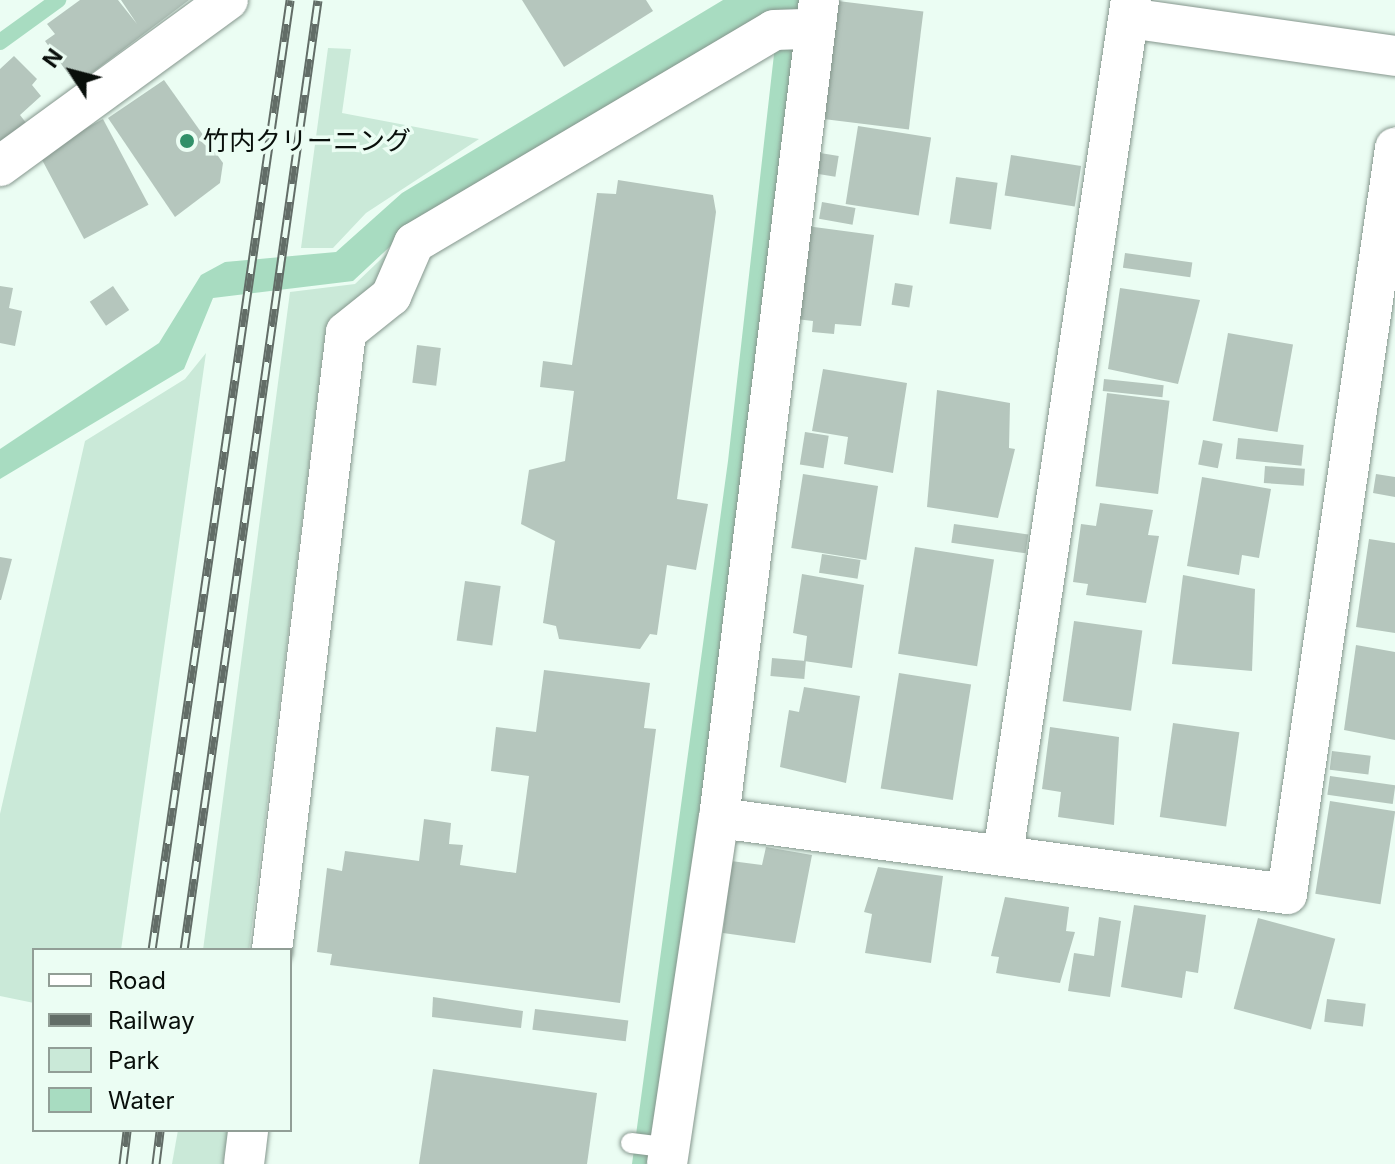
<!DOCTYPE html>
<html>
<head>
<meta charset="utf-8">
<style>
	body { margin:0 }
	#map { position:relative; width:1395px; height:1164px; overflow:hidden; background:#ebfdf3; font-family:Inter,"Noto Sans JP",sans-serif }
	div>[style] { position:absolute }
	.green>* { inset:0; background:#cae9d8 }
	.water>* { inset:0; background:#a8dcc1 }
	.stream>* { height:16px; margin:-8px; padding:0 8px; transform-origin:8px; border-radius:8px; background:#a8dcc1 }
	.building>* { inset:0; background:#b5c6bd; transform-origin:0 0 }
	.roads { filter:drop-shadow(0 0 2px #85968d) drop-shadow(0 0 2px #85968d) }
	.service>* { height:20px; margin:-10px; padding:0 10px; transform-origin:10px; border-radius:10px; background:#fff }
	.minor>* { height:40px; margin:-20px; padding:0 20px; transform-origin:20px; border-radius:20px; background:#fff }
	.rail>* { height:9px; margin-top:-4.5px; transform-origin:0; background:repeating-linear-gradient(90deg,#ebfdf3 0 18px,#626d67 0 36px); box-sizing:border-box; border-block:2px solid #626d67 }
	.dots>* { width:22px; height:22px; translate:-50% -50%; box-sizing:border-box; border:4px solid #ebfdf3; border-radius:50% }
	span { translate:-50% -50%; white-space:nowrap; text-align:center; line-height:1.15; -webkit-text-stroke:7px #ebfdf3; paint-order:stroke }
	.poi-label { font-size:26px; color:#090f0b }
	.left { translate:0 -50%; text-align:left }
	.legend { position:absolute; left:32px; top:948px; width:260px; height:184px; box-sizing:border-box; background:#ebfdf3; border:2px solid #919e96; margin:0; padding:10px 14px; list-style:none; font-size:24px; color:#090f0b }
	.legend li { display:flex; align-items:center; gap:16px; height:40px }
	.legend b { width:40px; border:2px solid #919e96 }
	.north { position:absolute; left:32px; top:32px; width:80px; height:80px; -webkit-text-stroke:6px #ebfdf3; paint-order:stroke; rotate:306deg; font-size:22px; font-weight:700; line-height:32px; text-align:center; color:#090f0b }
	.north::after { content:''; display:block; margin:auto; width:28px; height:36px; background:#090f0b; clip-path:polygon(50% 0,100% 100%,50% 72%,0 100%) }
</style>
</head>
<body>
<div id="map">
	<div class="green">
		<i style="clip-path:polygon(328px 48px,351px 49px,342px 113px,479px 139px,366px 213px,333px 248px,301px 248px)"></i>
		<i style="clip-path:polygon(402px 239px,385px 274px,326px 327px,249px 950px,203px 950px,290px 292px,355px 284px)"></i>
		<i style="clip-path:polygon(206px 353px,121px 950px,34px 950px,34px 1003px,0 996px,0 814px,85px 441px,185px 379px)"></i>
		<i style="clip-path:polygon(178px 1130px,229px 1130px,225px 1164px,172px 1164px)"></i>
	</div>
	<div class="water">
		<i style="clip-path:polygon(723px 0,807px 0,654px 1164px,632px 1164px,728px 461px,779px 10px,412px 226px,353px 281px,213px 298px,184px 369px,0 479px,0 449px,159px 343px,201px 275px,225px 262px,336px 252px,402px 193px)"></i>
	</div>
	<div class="stream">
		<i style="left:0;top:42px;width:72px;rotate:-35.9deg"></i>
	</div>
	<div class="building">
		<i style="clip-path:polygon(80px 0,118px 0,137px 24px,121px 0,189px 0,76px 85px,45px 41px,55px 34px,47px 24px)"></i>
		<i style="clip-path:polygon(522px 0,646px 0,653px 11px,564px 67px)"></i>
		<i style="left:838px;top:1px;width:86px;height:119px;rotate:7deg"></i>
		<i style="clip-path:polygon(14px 56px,37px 79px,32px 85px,41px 96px,20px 115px,27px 124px,0 150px,0 69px)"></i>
		<i style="clip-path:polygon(164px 80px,223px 163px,220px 183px,175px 217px,108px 118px)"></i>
		<i style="left:103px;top:119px;width:97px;height:73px;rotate:62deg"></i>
		<i style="left:858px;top:126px;width:74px;height:79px;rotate:9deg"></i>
		<i style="left:814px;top:152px;width:25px;height:21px;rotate:9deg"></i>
		<i style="left:1011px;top:155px;width:71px;height:41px;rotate:9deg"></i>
		<i style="left:956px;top:177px;width:42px;height:47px;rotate:8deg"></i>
		<i style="clip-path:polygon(618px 180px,713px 195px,716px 212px,677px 499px,708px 504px,696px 570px,667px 565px,657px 635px,650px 634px,640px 649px,559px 639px,556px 626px,543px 623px,555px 541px,521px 524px,529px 470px,565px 461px,574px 391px,540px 387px,543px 361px,572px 365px,597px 193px,616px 194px)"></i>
		<i style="left:822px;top:202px;width:34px;height:17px;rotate:10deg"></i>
		<i style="clip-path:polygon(799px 225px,874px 235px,861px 326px,835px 324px,834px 334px,812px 332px,813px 321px,787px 318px)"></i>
		<i style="left:1125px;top:253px;width:68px;height:15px;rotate:8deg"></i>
		<i style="left:895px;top:283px;width:18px;height:22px;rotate:9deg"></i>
		<i style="clip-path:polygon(0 286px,13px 288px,9px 308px,22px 311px,15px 346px,0 343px)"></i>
		<i style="left:113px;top:286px;width:29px;height:28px;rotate:56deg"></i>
		<i style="clip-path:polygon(1120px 288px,1200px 300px,1178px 384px,1108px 369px)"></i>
		<i style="left:1228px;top:333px;width:66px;height:89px;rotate:10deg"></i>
		<i style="left:417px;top:345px;width:24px;height:38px;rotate:7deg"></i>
		<i style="clip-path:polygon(823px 369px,907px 383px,893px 473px,844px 464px,848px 437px,812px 431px)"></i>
		<i style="left:1104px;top:379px;width:60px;height:12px;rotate:6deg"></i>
		<i style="clip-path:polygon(937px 390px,1010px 403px,1009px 448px,1015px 449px,998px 518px,927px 507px)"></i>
		<i style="left:1107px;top:393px;width:63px;height:94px;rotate:7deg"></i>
		<i style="left:805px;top:432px;width:24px;height:33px;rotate:9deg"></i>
		<i style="left:1238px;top:438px;width:66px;height:21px;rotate:6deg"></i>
		<i style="left:1203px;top:440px;width:20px;height:25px;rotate:11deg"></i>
		<i style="left:1265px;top:466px;width:40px;height:17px;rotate:4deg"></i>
		<i style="left:803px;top:474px;width:76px;height:75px;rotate:9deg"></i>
		<i style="clip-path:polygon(1376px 474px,1395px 477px,1395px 497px,1373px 493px)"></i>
		<i style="clip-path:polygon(1202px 477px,1271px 489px,1259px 558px,1242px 555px,1239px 575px,1187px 566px)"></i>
		<i style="clip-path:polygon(1100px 503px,1153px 510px,1148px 535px,1159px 536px,1146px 603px,1086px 595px,1088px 584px,1073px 582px,1081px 524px,1096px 526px)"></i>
		<i style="left:954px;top:524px;width:75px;height:19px;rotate:8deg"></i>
		<i style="clip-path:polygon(1369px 539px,1395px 543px,1395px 633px,1356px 627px)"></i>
		<i style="left:915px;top:547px;width:80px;height:108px;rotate:9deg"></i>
		<i style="left:822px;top:554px;width:39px;height:19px;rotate:9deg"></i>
		<i style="clip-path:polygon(0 557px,12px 559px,1px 600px,0 600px)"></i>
		<i style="clip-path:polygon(802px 574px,864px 585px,852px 668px,804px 661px,807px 636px,793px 633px)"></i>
		<i style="clip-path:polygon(1183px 575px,1255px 589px,1252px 671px,1172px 664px)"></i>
		<i style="left:465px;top:581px;width:36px;height:60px;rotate:8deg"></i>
		<i style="left:1074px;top:621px;width:69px;height:81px;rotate:8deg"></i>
		<i style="clip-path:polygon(1356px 645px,1395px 652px,1395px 740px,1344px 730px)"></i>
		<i style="left:772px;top:658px;width:34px;height:18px;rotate:5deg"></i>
		<i style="clip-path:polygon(544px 670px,650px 683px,644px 728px,656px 729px,620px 1003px,330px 965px,332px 954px,317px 952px,327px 868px,342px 871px,345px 851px,419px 861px,424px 819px,451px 823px,449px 844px,463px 845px,460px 865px,516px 873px,529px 776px,491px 771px,496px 727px,536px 732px)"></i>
		<i style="left:899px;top:673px;width:73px;height:117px;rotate:9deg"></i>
		<i style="clip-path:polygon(804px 687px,860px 696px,846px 783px,780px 767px,789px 710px,799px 712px)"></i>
		<i style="left:1173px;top:723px;width:67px;height:95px;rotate:8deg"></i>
		<i style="clip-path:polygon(1050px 727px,1119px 737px,1114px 825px,1058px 817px,1061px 792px,1042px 789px)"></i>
		<i style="left:1332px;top:751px;width:39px;height:19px;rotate:7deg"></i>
		<i style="left:1330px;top:776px;width:66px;height:19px;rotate:8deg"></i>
		<i style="left:1330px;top:801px;width:66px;height:94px;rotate:9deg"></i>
		<i style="clip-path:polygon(766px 847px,812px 855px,795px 943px,723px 933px,731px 861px,762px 865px)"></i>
		<i style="clip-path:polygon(878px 867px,943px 876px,931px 963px,865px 953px,872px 914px,864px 912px)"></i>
		<i style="clip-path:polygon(1005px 897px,1069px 907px,1066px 931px,1075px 932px,1060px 983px,996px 973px,999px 957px,991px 956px)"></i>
		<i style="clip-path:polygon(1134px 905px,1206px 915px,1198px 973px,1186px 971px,1182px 998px,1121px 987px)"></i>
		<i style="clip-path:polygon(1099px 917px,1121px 921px,1110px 997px,1068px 991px,1074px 953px,1094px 956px)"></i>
		<i style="left:1258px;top:918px;width:80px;height:94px;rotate:15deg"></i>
		<i style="clip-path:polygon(433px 997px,523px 1011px,521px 1028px,432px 1017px)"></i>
		<i style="left:1327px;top:999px;width:39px;height:23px;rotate:7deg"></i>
		<i style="left:535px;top:1009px;width:94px;height:21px;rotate:7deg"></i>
		<i style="clip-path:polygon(433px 1069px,597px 1093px,587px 1164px,419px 1164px)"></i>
	</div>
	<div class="roads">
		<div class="service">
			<i style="left:631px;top:1143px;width:39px;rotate:7deg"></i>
		</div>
		<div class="minor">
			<i style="left:1129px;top:18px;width:269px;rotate:8.1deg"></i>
			<i style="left:0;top:166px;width:282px;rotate:-36.1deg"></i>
			<i style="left:719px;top:818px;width:573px;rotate:7.62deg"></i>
			<i style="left:1287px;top:894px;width:754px;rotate:-81.76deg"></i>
			<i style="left:1003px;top:854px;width:864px;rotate:-81.48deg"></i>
			<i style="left:272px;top:950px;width:622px;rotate:-83.17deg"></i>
			<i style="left:346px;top:332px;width:58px;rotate:-38.7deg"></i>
			<i style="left:391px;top:296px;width:58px;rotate:-66.5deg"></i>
			<i style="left:414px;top:243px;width:418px;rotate:-30.6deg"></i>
			<i style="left:774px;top:30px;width:38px;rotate:-2deg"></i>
			<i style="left:244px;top:1164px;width:34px;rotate:-83deg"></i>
			<i style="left:667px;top:1164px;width:350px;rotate:-81.5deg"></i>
			<i style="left:719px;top:818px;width:824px;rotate:-83.03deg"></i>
		</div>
	</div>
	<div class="rail">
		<i style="left:152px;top:950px;width:960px;rotate:-81.73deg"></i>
		<i style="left:184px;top:950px;width:959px;rotate:-81.97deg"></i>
		<i style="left:123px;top:1164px;width:34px;rotate:-83deg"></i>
		<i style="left:156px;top:1164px;width:34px;rotate:-83deg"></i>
	</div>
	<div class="dots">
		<i style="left:187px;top:141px;background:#319069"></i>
	</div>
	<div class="poi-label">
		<span class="left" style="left:203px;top:141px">竹内クリーニング</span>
	</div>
	<ul class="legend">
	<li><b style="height:10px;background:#fff"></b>Road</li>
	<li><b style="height:10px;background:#626d67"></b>Railway</li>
	<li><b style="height:22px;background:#cae9d8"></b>Park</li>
	<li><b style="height:22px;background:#a8dcc1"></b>Water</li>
	</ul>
	<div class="north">N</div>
</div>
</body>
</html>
